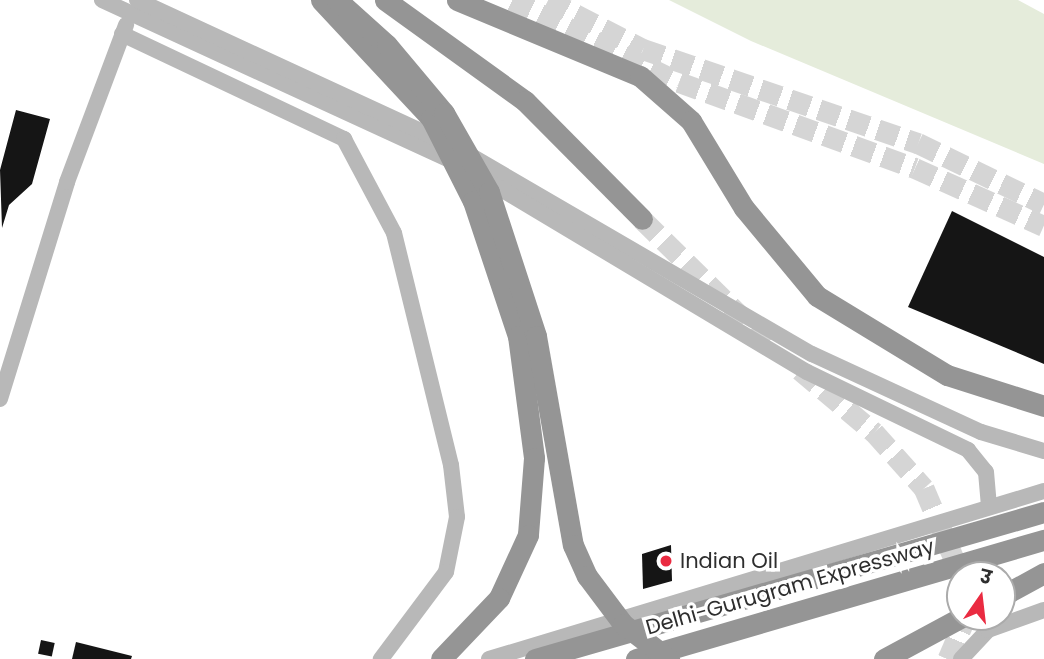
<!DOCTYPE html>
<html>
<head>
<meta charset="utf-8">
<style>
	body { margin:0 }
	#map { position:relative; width:1044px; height:659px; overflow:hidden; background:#fff; font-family:Poppins,"Noto Sans Devanagari",sans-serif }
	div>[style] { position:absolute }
	.green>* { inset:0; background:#e5ecdb }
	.building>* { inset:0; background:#151515; transform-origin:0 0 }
	.highway-tunnel>* { height:21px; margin-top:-10.5px; transform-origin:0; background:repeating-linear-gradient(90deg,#d5d5d5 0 21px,transparent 0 31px) }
	.secondary>* { height:16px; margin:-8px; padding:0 8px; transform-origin:8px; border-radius:8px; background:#b8b8b8 }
	.highway>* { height:21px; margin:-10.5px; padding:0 10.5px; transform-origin:10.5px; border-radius:10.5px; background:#959595 }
	.highway-bridge>* { height:21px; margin:-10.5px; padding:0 10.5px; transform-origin:10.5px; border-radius:10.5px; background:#959595 }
	.dots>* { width:19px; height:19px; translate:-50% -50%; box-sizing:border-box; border:4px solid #fff; border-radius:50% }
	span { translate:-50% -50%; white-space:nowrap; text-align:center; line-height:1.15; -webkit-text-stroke:7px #fff; paint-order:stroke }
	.poi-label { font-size:21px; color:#2e2e2e }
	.left { translate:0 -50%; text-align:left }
	.street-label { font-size:21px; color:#2e2e2e }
	.north { position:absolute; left:946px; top:561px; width:70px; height:70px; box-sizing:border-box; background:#fff; border:2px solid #ababab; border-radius:50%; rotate:14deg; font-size:19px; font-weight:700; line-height:28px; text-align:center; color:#2e2e2e }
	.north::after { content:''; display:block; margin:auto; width:24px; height:32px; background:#ea2b41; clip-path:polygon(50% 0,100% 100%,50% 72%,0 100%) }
</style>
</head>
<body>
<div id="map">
	<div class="green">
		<i style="clip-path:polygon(669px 0,1018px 0,1044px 14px,1044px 164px,751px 41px)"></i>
	</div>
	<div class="building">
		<i style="clip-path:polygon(16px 110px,50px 119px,32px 184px,9px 205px,2px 228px,0 170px)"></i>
		<i style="clip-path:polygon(952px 211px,1044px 257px,1044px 364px,908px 307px)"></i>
		<i style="clip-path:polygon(671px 545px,672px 581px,643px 589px,642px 554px)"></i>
		<i style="left:41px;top:640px;width:14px;height:14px;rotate:12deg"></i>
		<i style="clip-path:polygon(76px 642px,132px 656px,131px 659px,72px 659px)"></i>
	</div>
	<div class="highway-tunnel">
		<i style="left:512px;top:0;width:186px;rotate:26.2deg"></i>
		<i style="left:679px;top:82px;width:251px;rotate:20deg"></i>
		<i style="left:915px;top:168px;width:141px;rotate:24.2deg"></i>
		<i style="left:548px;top:0;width:107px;rotate:27.3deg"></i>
		<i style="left:643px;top:49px;width:291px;rotate:18.9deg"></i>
		<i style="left:918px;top:143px;width:140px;rotate:25.8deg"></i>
		<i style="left:642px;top:219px;width:180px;rotate:44.5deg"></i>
		<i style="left:800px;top:370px;width:97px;rotate:40deg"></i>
		<i style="left:874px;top:432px;width:75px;rotate:48.2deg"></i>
		<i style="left:924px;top:488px;width:95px;rotate:67deg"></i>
		<i style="left:948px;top:659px;width:46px;rotate:-66.8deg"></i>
	</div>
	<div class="secondary">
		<i style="left:102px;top:0;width:390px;rotate:24.7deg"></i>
		<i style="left:137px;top:0;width:340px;rotate:24.8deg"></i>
		<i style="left:122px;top:34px;width:246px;rotate:25.3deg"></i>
		<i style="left:344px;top:139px;width:106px;rotate:62deg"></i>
		<i style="left:394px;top:233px;width:239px;rotate:76.2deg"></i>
		<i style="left:451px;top:465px;width:52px;rotate:83.4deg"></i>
		<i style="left:457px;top:517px;width:56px;rotate:101.3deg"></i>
		<i style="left:446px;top:572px;width:109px;rotate:126.8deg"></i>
		<i style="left:466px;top:153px;width:400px;rotate:30.2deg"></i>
		<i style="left:812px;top:354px;width:186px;rotate:24.8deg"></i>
		<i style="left:981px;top:432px;width:66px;rotate:16.8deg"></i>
		<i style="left:481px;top:177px;width:380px;rotate:30.9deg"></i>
		<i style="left:807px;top:372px;width:179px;rotate:25.8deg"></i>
		<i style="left:968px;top:450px;width:28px;rotate:51deg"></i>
		<i style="left:986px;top:472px;width:34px;rotate:85deg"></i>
		<i style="left:0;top:399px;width:227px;rotate:-72.8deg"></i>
		<i style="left:67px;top:182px;width:168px;rotate:-69.4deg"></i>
		<i style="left:489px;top:659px;width:580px;rotate:-16.84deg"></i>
		<i style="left:961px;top:659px;width:40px;rotate:-47deg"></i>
		<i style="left:988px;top:630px;width:59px;rotate:-19.7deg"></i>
	</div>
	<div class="highway">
		<i style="left:385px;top:0;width:173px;rotate:35.8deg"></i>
		<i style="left:525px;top:101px;width:166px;rotate:45.2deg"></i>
		<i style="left:457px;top:0;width:198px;rotate:22.6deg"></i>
		<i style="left:640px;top:76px;width:68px;rotate:41.4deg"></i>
		<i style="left:691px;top:121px;width:102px;rotate:58.7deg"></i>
		<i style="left:744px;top:208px;width:114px;rotate:50.3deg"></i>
		<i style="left:817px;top:296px;width:152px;rotate:31.3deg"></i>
		<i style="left:947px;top:375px;width:102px;rotate:17.7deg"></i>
		<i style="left:1002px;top:596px;width:48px;rotate:-28.7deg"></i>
		<i style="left:535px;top:659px;width:530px;rotate:-16.11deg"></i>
		<i style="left:636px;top:659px;width:425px;rotate:-16.3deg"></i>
		<i style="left:884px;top:659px;width:89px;rotate:-28.3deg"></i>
	</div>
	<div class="highway-bridge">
		<i style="left:321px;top:0;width:161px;rotate:47deg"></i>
		<i style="left:431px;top:118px;width:93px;rotate:63.2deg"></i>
		<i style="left:473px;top:201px;width:142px;rotate:71.6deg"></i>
		<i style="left:518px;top:336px;width:123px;rotate:82.5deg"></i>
		<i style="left:534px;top:458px;width:77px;rotate:94.5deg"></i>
		<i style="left:528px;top:535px;width:69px;rotate:114.7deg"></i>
		<i style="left:499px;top:598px;width:84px;rotate:133.6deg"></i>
		<i style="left:337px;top:0;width:67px;rotate:42deg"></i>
		<i style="left:387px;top:45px;width:89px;rotate:50deg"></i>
		<i style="left:444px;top:113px;width:91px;rotate:60.3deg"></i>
		<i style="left:489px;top:192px;width:151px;rotate:71.9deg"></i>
		<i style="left:536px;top:336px;width:212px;rotate:80deg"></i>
		<i style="left:573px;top:545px;width:34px;rotate:66deg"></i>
		<i style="left:587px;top:576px;width:60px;rotate:53.1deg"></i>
		<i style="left:623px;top:624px;width:58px;rotate:37.3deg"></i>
	</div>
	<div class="dots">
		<i style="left:666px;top:561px;background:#ea2b41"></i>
	</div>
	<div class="poi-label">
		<span class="left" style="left:680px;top:561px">Indian Oil</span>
	</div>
	<div class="street-label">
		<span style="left:790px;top:587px;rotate:-16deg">Delhi-Gurugram Expressway</span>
	</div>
	<div class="north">उ</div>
</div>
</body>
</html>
